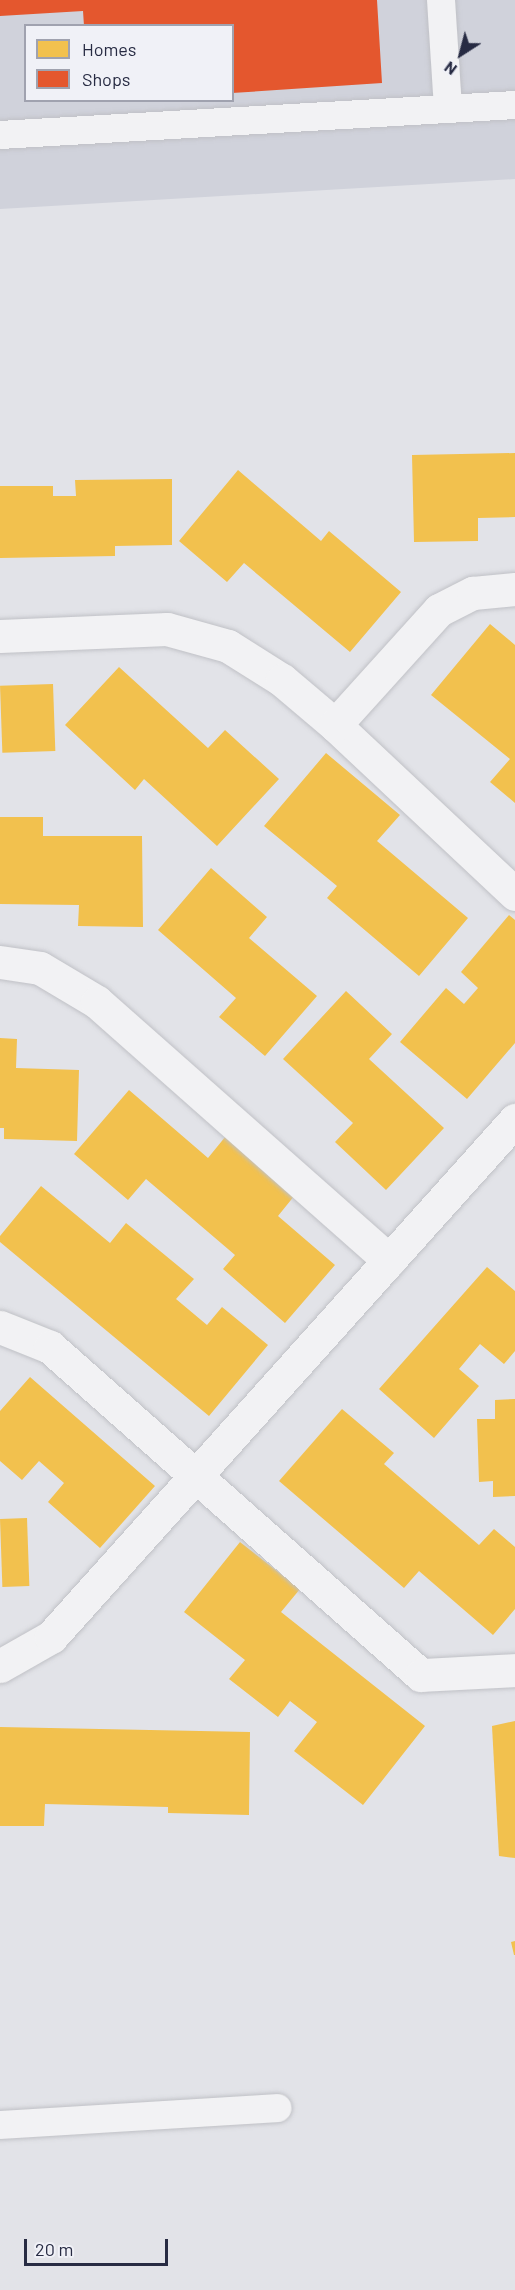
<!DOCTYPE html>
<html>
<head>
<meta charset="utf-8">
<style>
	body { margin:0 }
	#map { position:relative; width:515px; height:2290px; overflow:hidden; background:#e2e3e8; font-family:Barlow,sans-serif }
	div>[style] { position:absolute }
	.built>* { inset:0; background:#d0d2db }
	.homes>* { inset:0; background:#f2c14e; transform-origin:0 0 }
	.shops>* { inset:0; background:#e4572e }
	.roads { filter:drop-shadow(0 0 2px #c0c1c6) drop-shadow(0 0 2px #c0c1c6) }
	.lane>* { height:28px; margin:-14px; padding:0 14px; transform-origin:14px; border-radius:14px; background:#f2f2f4 }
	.street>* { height:33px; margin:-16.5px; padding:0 16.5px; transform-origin:16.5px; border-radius:16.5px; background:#f2f2f4 }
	span { translate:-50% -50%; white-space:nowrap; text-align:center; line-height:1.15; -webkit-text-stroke:6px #f0f1f7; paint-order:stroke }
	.legend { position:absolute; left:24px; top:24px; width:210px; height:78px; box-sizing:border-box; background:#f0f1f7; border:2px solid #a0a2af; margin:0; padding:8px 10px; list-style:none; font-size:18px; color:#272b43 }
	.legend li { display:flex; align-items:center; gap:12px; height:30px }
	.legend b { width:30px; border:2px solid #a0a2af }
	.north { position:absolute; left:431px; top:24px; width:60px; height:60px; -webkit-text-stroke:4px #f0f1f7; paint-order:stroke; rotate:216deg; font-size:16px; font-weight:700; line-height:24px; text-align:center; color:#272b43 }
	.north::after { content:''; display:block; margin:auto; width:21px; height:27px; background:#272b43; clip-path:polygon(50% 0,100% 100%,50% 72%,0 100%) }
	.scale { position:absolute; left:24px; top:2239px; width:144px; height:27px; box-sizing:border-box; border:3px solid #272b43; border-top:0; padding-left:8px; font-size:18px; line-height:21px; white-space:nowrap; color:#272b43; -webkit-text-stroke:4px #f0f1f7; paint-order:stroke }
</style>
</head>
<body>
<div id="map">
	<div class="built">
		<i style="clip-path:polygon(evenodd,0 0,515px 0,515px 179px,0 209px,0 0,26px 26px,232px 26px,232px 100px,26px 100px,26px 26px)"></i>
	</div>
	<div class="homes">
		<i style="clip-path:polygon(515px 453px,515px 517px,478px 518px,478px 541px,414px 542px,412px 455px)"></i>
		<i style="clip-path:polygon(238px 470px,321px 541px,329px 531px,401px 592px,350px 652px,244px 563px,227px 582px,179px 541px)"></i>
		<i style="clip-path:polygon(172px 479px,172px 545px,115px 546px,115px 556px,0 558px,0 486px,53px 486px,53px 496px,76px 496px,75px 480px)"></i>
		<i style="clip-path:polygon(490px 624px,515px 645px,515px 803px,490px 782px,510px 759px,431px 695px)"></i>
		<i style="clip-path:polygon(119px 667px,208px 748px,225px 730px,279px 779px,217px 846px,144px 779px,135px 790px,65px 725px)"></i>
		<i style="left:53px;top:684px;width:67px;height:53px;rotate:88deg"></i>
		<i style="clip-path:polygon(326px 753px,400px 815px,377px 841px,468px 918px,419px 976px,327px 898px,337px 886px,264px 826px)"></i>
		<i style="clip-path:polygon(0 817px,43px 817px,43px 836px,142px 836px,143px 927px,78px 926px,79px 905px,0 904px)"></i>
		<i style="clip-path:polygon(211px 868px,267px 917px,249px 938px,317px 996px,265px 1056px,219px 1017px,236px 998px,158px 930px)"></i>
		<i style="clip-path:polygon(509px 915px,515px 920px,515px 1043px,467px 1099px,400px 1042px,446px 988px,464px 1004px,478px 988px,461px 972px)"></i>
		<i style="clip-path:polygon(346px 991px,392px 1034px,369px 1059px,444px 1128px,386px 1190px,335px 1142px,353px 1123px,283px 1059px)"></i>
		<i style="clip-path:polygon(0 1038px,17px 1039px,16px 1068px,79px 1070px,77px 1141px,4px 1139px,4px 1128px,0 1128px)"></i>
		<i style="clip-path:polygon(129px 1090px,208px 1158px,230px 1131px,299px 1190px,278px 1216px,335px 1265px,285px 1323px,223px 1269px,235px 1255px,146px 1179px,128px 1200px,74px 1154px)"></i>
		<i style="clip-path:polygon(41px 1186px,110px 1243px,126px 1223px,194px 1279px,176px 1299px,207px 1325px,222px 1307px,268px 1345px,209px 1416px,0 1242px,0 1236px)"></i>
		<i style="clip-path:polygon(487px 1267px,515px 1291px,515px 1351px,504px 1364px,480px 1344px,459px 1369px,479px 1386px,434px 1438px,379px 1389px)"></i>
		<i style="clip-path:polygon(30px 1377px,155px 1486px,100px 1548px,48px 1502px,64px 1483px,39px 1461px,22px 1480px,0 1461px,0 1411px)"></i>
		<i style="clip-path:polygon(515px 1399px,515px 1496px,493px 1497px,493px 1481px,479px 1482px,477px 1419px,495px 1419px,495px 1400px)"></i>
		<i style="clip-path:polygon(342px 1409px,394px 1453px,384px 1464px,479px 1545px,494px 1529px,515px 1547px,515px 1609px,493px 1635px,419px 1571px,404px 1588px,279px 1481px)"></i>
		<i style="left:27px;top:1518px;width:68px;height:27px;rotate:88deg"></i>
		<i style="clip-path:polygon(240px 1542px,300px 1589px,281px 1612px,425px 1726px,363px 1805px,294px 1751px,317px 1722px,290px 1701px,278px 1717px,229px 1679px,245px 1660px,184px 1612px)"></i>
		<i style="clip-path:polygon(515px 1721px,515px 1858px,499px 1856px,492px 1726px)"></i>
		<i style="clip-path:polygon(0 1727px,250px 1732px,249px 1815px,168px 1813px,168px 1807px,45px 1804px,44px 1826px,0 1826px)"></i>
		<i style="clip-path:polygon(515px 1941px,515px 1955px,514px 1955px,511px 1942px)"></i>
	</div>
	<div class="shops">
		<i style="clip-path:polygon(0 0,377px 0,382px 83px,232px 93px,232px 26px,84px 26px,83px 11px,0 16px)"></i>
	</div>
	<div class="roads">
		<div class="lane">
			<i style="left:441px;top:0;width:109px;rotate:86.3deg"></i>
			<i style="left:0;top:135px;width:516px;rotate:-3.33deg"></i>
			<i style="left:0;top:2125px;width:278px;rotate:-3.5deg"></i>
		</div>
		<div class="street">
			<i style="left:0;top:636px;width:167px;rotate:-2.4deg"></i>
			<i style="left:167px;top:629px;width:63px;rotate:15.6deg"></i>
			<i style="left:228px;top:646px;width:64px;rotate:32.2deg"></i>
			<i style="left:282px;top:680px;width:70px;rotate:40.3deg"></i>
			<i style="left:335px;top:725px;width:247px;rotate:43.2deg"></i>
			<i style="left:335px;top:725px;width:155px;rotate:-47.9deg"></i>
			<i style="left:439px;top:610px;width:38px;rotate:-27deg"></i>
			<i style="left:473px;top:593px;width:42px;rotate:-5.4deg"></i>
			<i style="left:0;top:962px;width:40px;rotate:8.5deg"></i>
			<i style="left:40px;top:968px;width:66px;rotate:30.8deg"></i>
			<i style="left:97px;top:1002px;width:390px;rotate:41.5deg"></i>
			<i style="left:0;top:1327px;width:54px;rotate:21.8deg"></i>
			<i style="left:50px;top:1347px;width:495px;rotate:41.5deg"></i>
			<i style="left:421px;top:1675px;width:94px;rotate:-3deg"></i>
			<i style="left:0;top:1666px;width:59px;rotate:-29.6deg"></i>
			<i style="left:51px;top:1637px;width:695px;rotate:-48.09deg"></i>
		</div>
	</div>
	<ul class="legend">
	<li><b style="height:16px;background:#f2c14e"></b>Homes</li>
	<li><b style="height:16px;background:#e4572e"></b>Shops</li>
	</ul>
	<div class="north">N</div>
	<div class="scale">20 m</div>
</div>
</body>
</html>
